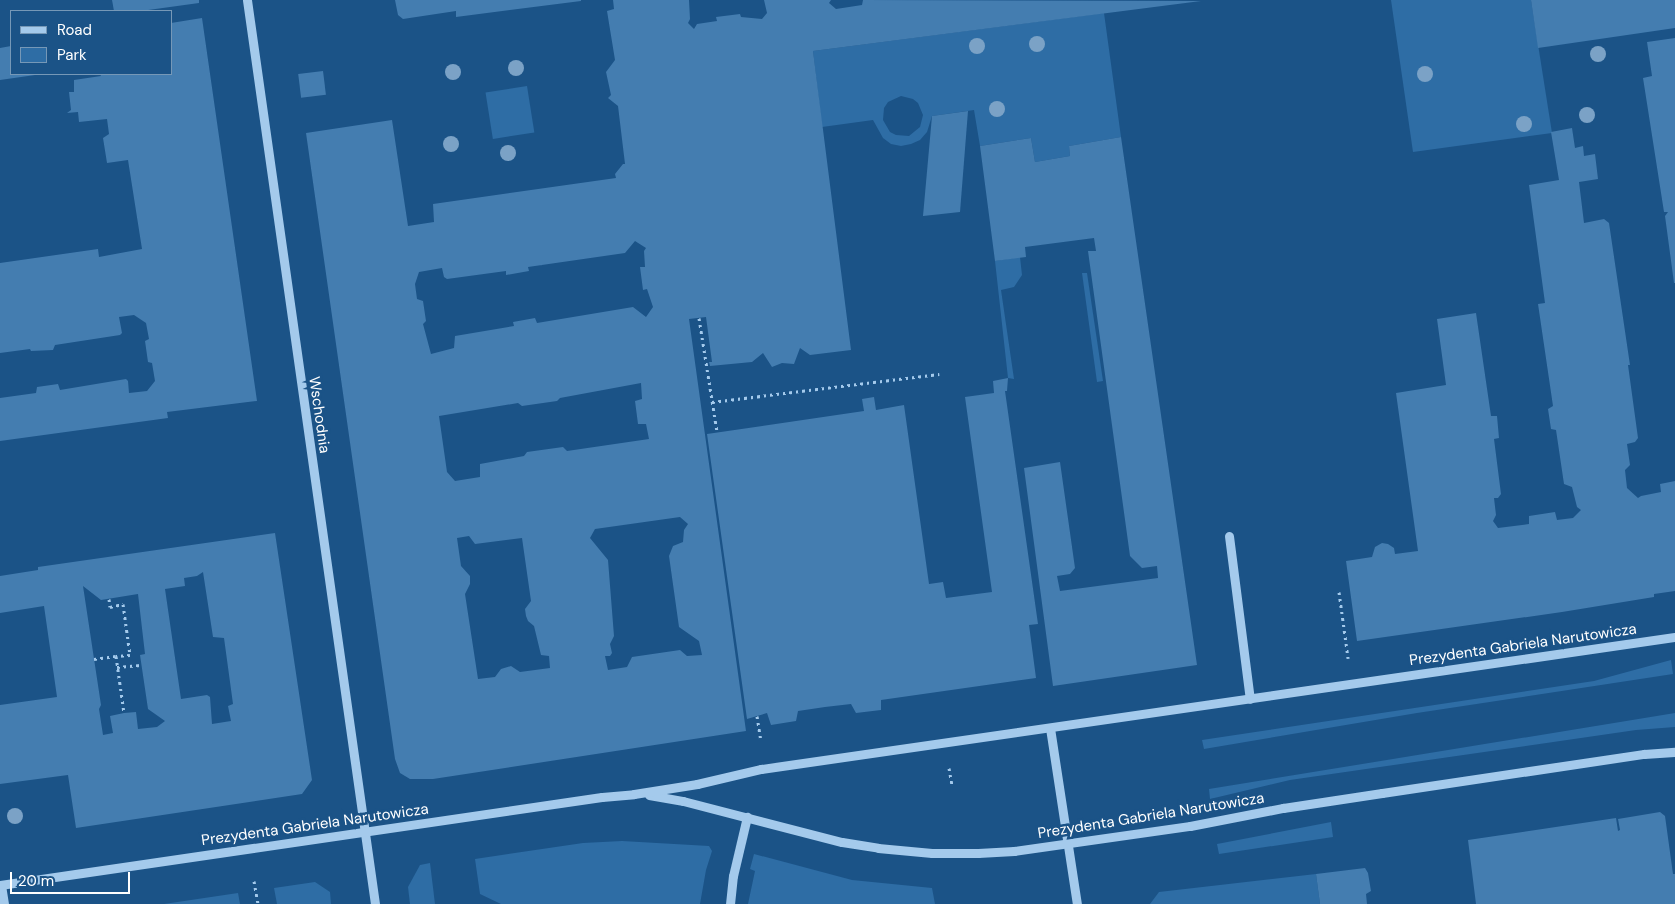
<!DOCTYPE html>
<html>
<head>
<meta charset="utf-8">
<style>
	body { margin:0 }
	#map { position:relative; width:1675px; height:904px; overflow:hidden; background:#1b5387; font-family:"DM Sans",sans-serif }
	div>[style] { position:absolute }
	.green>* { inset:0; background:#2e6da5; transform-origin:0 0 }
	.building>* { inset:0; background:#447db0; transform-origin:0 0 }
	.path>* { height:3px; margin-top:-1.5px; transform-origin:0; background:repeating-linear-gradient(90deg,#a4caec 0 2.5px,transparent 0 6.5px) }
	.minor>* { height:9px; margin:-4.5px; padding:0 4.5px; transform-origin:4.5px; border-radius:4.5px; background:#a4caec }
	.trees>* { width:16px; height:16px; margin:-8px; border-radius:50%; background:#7ba2c6 }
	span { translate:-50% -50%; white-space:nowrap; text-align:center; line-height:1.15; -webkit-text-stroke:5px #1b5387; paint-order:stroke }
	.street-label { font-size:15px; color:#fff }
	.legend { position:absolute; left:10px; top:10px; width:162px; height:65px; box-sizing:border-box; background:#1b5387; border:1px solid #7698b7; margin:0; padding:6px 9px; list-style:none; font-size:15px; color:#fff }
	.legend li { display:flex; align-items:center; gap:10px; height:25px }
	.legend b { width:25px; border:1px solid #7698b7 }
	.scale { position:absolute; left:10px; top:872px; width:120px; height:22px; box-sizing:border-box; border:2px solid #fff; border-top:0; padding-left:6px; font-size:15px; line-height:18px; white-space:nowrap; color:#fff; -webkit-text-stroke:4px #1b5387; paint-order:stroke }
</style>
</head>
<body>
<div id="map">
	<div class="green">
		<i style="clip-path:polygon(1391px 0,1531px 0,1552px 133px,1413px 152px)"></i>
		<i style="clip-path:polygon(evenodd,1104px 13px,1121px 137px,1069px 146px,1070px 156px,1035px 162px,1031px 138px,980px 146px,974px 110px,932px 116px,927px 132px,920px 140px,911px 144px,901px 146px,891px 144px,883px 138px,873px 120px,822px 127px,813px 51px,1104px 13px,901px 96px,913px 99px,918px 103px,923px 115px,920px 127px,909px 136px,896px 135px,890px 132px,883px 120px,884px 108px,888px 102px,901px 96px)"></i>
		<i style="left:527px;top:86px;width:47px;height:42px;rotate:81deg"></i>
		<i style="clip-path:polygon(1020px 257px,1022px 275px,1014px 287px,1001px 290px,1014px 379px,1008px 378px,995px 261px)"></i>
		<i style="clip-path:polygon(1082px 273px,1087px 273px,1103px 381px,1097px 382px)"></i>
		<i style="clip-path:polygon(1671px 660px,1673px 674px,1417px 713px,1204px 749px,1202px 740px,1594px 681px)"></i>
		<i style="clip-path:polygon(1675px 713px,1675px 727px,1636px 730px,1290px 780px,1210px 799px,1209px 789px)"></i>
		<i style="clip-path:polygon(1331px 822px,1333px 837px,1219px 854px,1217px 844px)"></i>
		<i style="clip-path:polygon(622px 841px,709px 846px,712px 851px,706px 870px,700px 904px,501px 904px,480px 894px,475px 859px,583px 843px)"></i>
		<i style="clip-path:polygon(754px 854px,852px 880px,932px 888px,935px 904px,748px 904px,755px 871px,750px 869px)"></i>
		<i style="clip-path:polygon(430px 863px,435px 904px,410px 904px,408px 887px,420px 865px)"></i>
		<i style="clip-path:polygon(1316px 874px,1320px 904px,1150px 904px,1159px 892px)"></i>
		<i style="clip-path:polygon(315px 882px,330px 892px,331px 904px,277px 904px,274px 888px)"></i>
		<i style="clip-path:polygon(238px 893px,240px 904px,164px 904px)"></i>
	</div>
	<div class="building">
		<i style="clip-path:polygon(112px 0,199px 0,199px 3px,141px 11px,114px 11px)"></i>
		<i style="clip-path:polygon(395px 0,581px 0,581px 1px,456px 17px,456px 11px,403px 19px,398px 15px)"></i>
		<i style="clip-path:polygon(evenodd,613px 0,689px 0,690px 19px,688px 23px,694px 29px,697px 24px,717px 21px,716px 17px,740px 14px,741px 17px,762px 19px,767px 13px,764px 0,831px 0,829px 3px,836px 9px,862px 5px,863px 0,1201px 1px,813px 51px,851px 350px,810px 355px,800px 348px,794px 364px,782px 363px,772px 367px,763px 353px,752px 362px,710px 366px,709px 362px,712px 362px,706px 317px,689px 319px,746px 731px,433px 779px,410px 779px,400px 773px,395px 759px,306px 133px,392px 120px,408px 226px,434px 222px,433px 204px,616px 178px,615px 174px,623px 164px,625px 164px,618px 106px,608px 98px,611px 95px,606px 72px,615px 60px,607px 11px,614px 9px,613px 0,635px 241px,646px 248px,644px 251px,645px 267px,640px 267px,643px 290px,647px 289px,653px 307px,646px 317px,633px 307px,537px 323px,535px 318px,513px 322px,514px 326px,455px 336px,454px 348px,431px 354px,423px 324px,426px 321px,423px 301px,417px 299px,415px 284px,419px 272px,442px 268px,444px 277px,447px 279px,506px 271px,506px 275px,529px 271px,528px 267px,625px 253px,635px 241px,613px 0,641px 383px,642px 399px,635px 401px,638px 424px,646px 424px,649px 439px,567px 451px,563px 447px,527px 452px,524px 456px,480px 464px,480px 477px,455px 481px,447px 472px,439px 416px,518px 403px,522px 406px,557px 401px,560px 398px,641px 383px,613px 0,680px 517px,688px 524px,684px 530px,683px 542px,673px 546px,669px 556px,679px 627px,699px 641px,702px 655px,687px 656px,680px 650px,632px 657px,627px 667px,608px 670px,605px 656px,610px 656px,612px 653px,610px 644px,614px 636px,608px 560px,590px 538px,595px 529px,680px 517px,613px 0,469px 536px,475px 544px,522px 538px,531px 601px,525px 609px,526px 616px,528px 621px,534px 626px,541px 655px,549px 656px,550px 668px,520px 672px,511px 666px,501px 669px,495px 677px,478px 679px,465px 594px,470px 584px,470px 576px,461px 566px,457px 538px,469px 536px)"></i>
		<i style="clip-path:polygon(1531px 0,1675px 0,1675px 28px,1538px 48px)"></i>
		<i style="clip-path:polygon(202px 18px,257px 401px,167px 412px,168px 418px,0 441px,0 398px,36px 393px,37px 387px,58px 384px,60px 390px,126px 379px,128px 381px,129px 393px,147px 391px,155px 381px,152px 363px,148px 362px,145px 341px,149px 339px,146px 323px,134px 315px,119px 317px,122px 333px,120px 335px,55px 345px,53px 350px,31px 351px,30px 349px,0 353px,0 263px,98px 249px,99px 257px,142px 249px,128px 160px,107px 163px,103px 138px,109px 134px,107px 119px,79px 122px,78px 112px,67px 113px,71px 110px,69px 92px,74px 92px,74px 80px,101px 76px,100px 74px,171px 74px,171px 23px)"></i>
		<i style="clip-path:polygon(1675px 38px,1675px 283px,1674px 283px,1665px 216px,1668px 212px,1664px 212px,1643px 78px,1652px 76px,1647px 42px)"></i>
		<i style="clip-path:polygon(11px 46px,11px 74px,35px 75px,0 80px,0 48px)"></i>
		<i style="left:323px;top:71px;width:24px;height:25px;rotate:83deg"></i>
		<i style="clip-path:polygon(968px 111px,960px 212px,923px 216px,932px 116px)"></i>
		<i style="clip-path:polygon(1572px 128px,1575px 148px,1583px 146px,1584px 156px,1595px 154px,1598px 179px,1579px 182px,1584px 223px,1604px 219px,1609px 223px,1630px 365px,1628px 365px,1638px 438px,1635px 442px,1627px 444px,1630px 465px,1625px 470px,1627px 488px,1638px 498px,1641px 496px,1661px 492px,1660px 484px,1675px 481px,1675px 591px,1654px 594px,1654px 597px,1562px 612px,1357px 641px,1346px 561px,1372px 557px,1375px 547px,1382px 543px,1388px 544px,1394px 548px,1395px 554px,1418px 551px,1396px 393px,1446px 385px,1437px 319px,1476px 313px,1491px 416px,1497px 416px,1499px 438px,1494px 439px,1501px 494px,1498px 498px,1494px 498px,1496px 515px,1493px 521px,1498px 528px,1529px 524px,1529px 516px,1555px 512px,1557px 520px,1573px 518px,1581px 510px,1577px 507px,1572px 487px,1564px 484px,1556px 430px,1551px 429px,1548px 409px,1553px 406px,1538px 304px,1545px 303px,1529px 185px,1559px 180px,1551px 132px)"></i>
		<i style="clip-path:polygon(1121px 137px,1197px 665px,1053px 686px,1024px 468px,1060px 462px,1075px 568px,1070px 574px,1057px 576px,1060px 591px,1158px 578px,1157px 566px,1142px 568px,1130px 556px,1088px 251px,1096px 251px,1094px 238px,1025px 247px,1026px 257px,995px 261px,980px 146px,1031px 138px,1035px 162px,1070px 156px,1069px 146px)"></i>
		<i style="clip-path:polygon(1008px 378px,1007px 391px,1005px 391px,1038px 624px,1029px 625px,1036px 678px,881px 700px,881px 710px,856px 713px,851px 704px,825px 707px,798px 711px,796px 721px,771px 725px,767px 713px,747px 719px,707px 434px,864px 411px,862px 399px,874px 397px,876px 410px,904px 405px,929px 584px,943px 582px,946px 598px,992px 592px,965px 397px,994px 393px,993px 381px)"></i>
		<i style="clip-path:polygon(evenodd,275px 533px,312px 780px,302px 794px,76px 828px,68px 775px,0 784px,0 705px,57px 697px,44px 606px,0 613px,0 576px,38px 570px,38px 567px,275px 533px,203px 572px,213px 637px,224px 638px,233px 704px,228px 706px,231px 721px,212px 724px,210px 697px,207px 695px,181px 699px,165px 589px,185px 586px,184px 578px,197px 576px,203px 572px,275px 533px,83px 586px,101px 600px,138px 594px,145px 654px,140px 655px,148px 709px,165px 721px,157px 727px,138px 729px,136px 712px,124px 713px,110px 716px,113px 733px,103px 735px,99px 709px,101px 705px,83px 586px)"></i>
		<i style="clip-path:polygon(1660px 812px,1665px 816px,1673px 874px,1675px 874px,1675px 904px,1476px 904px,1468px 840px,1616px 818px,1618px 831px,1620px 830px,1618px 819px)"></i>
		<i style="clip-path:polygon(1365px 868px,1368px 873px,1371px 891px,1366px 894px,1367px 904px,1320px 904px,1316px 874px)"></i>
	</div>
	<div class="path">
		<i style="left:699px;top:318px;width:115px;rotate:81deg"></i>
		<i style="left:712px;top:402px;width:229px;rotate:-7deg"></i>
		<i style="left:1339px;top:592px;width:67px;rotate:82.2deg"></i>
		<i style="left:109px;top:599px;width:8px;rotate:83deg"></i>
		<i style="left:110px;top:607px;width:13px;rotate:-13deg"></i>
		<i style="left:123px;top:604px;width:51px;rotate:82.2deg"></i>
		<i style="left:130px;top:655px;width:14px;rotate:176deg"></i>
		<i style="left:116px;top:656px;width:58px;rotate:82deg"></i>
		<i style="left:94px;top:659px;width:22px;rotate:-8deg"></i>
		<i style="left:117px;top:667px;width:24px;rotate:-5deg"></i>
		<i style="left:757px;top:716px;width:25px;rotate:81deg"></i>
		<i style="left:949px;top:768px;width:17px;rotate:80deg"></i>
		<i style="left:254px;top:881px;width:23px;rotate:80deg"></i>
	</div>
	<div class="minor">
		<i style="left:247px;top:0;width:913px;rotate:81.94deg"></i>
		<i style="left:1229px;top:536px;width:164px;rotate:82.7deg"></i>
		<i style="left:1050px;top:728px;width:178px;rotate:81.3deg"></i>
		<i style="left:649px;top:795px;width:35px;rotate:10deg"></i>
		<i style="left:683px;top:801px;width:164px;rotate:14.5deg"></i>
		<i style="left:842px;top:842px;width:36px;rotate:9deg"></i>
		<i style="left:878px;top:848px;width:54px;rotate:5.3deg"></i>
		<i style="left:932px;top:853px;width:46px"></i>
		<i style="left:978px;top:853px;width:36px;rotate:-3deg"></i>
		<i style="left:1014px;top:851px;width:178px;rotate:-8.1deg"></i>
		<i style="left:1190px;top:826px;width:95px;rotate:-11deg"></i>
		<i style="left:1283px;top:808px;width:100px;rotate:-8.6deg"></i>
		<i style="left:1382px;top:793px;width:265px;rotate:-8.5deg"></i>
		<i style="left:1644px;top:754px;width:31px;rotate:-4deg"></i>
		<i style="left:0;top:885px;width:608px;rotate:-8.32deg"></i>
		<i style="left:602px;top:797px;width:32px;rotate:-5deg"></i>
		<i style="left:634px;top:794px;width:64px;rotate:-9deg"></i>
		<i style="left:697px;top:784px;width:66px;rotate:-13.2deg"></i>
		<i style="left:761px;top:769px;width:923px;rotate:-8.22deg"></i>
		<i style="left:1px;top:885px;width:19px;rotate:81deg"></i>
		<i style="left:730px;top:904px;width:28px;rotate:-84deg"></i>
		<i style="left:733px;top:876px;width:61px;rotate:-76.7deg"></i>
	</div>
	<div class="trees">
		<i style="left:1037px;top:44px"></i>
		<i style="left:977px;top:46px"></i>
		<i style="left:1598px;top:54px"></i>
		<i style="left:516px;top:68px"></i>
		<i style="left:453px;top:72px"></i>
		<i style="left:1425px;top:74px"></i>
		<i style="left:997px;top:109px"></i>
		<i style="left:1587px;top:115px"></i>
		<i style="left:1524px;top:124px"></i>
		<i style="left:451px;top:144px"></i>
		<i style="left:508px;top:153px"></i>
		<i style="left:15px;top:816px"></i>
	</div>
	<div class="street-label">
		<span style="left:319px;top:415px;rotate:82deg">Wschodnia</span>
		<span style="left:1523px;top:645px;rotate:-8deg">Prezydenta Gabriela Narutowicza</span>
		<span style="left:1151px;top:816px;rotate:-9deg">Prezydenta Gabriela Narutowicza</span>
		<span style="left:315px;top:825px;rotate:-8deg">Prezydenta Gabriela Narutowicza</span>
	</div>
	<ul class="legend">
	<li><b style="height:6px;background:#a4caec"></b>Road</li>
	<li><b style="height:14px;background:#2e6da5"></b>Park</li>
	</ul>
	<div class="scale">20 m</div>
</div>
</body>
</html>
